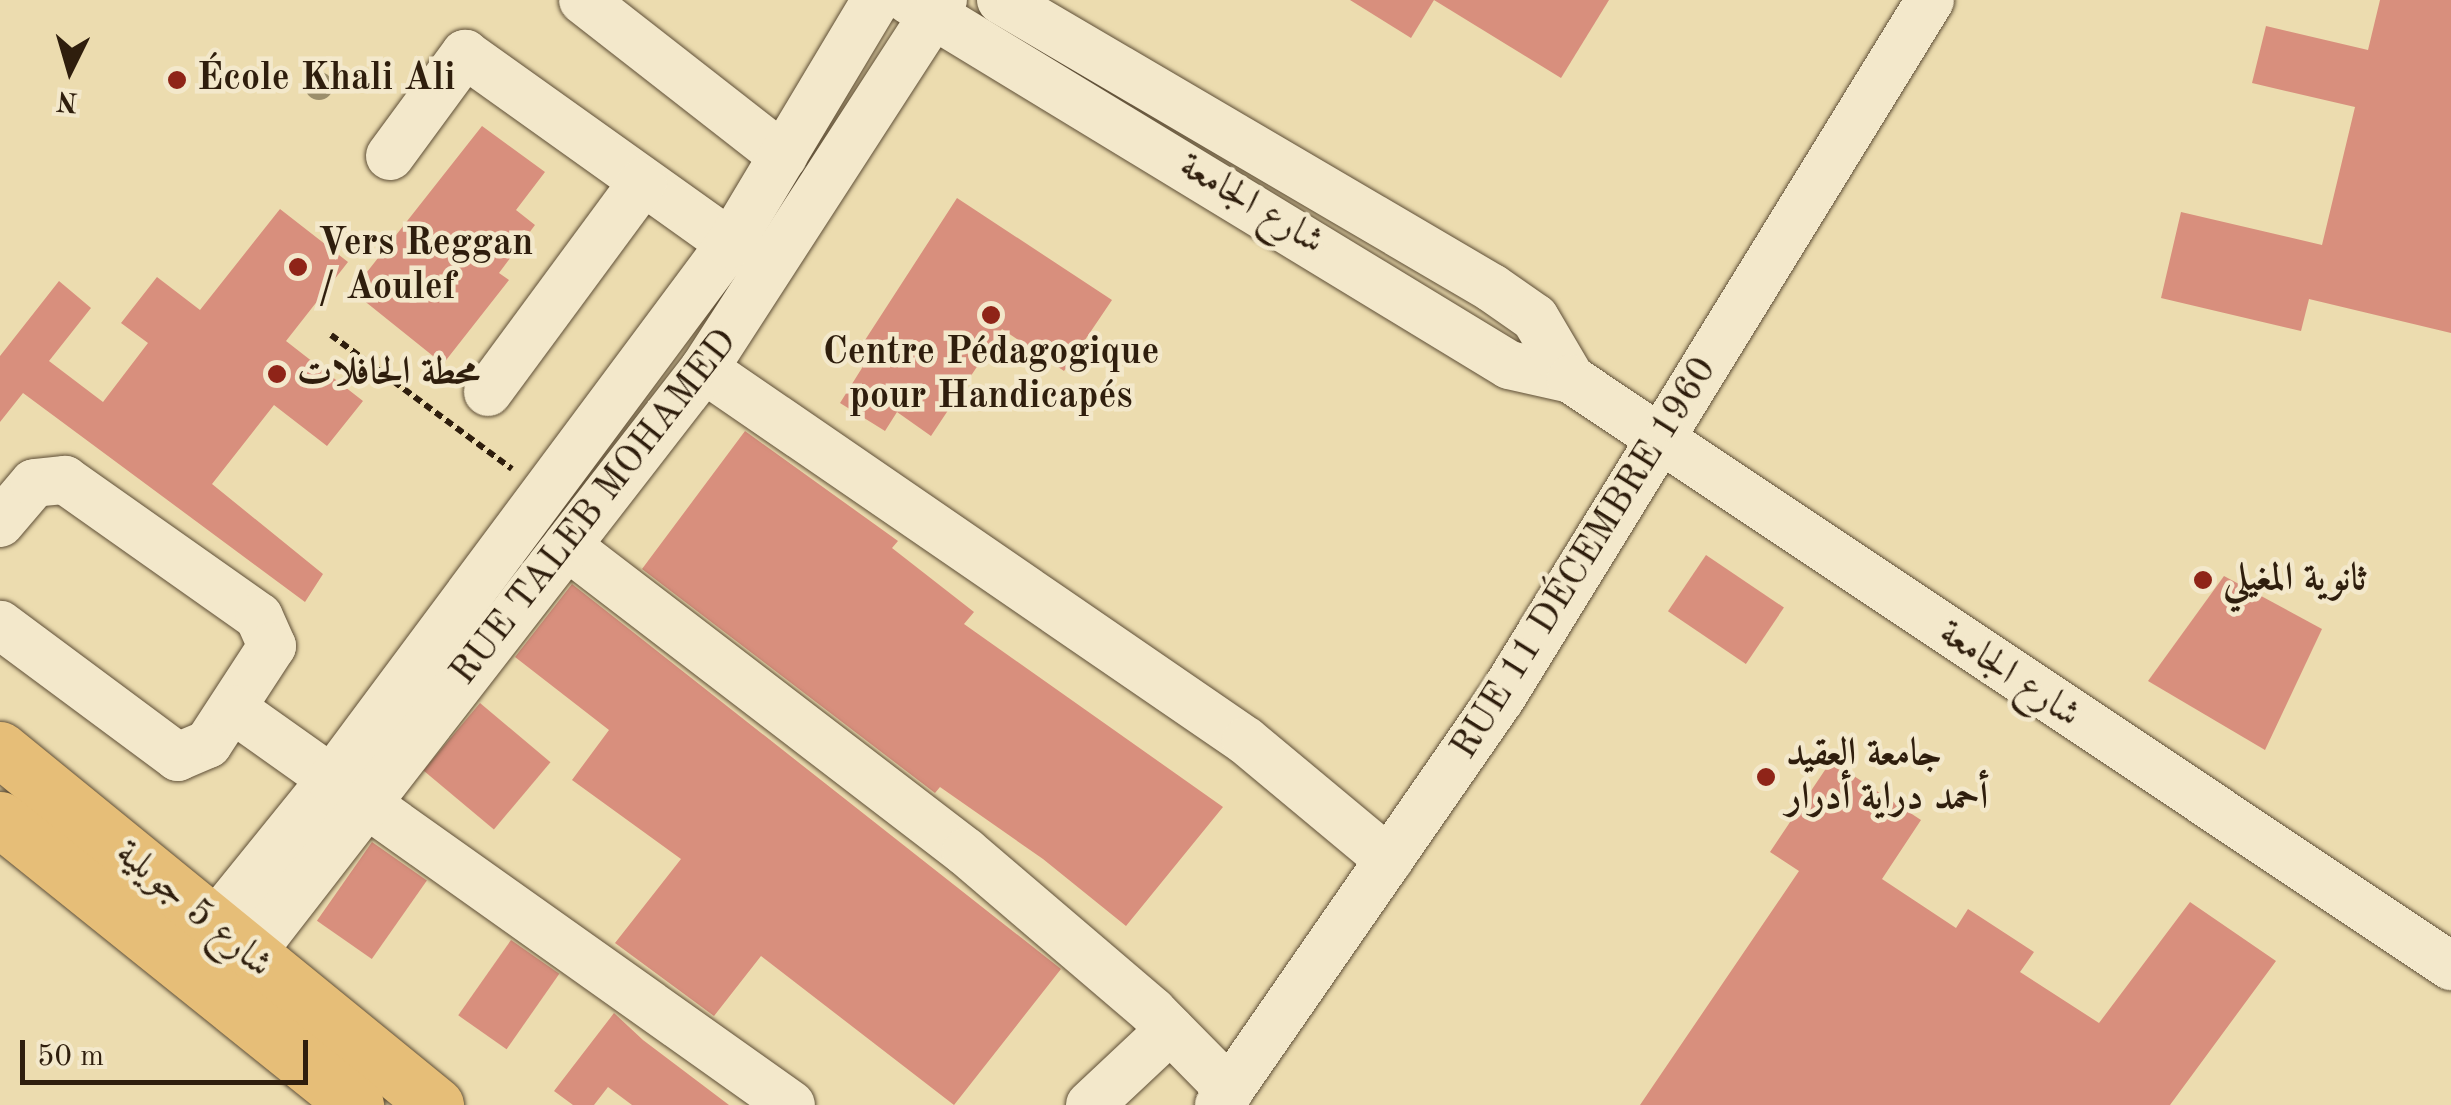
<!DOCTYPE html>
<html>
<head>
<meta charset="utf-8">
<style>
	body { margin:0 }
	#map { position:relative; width:2451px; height:1105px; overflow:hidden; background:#ecdcaf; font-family:"Old Standard TT",Amiri,serif }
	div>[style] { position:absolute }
	.building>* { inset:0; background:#d88f7d; transform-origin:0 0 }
	.path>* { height:6px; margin-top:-3px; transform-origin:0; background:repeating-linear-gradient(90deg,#2f1e0d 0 8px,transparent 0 13px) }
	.roads { filter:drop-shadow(0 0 2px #5e4e36) drop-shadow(0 0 2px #5e4e36) }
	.minor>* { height:48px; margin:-24px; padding:0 24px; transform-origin:24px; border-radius:24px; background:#f3e8cb }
	.major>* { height:55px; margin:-27.5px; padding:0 27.5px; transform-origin:27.5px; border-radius:27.5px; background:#e6be78 }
	.trees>* { width:28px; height:28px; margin:-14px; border-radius:50%; background:#9b8e6b }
	.dots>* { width:28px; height:28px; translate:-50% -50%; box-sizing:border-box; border:5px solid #f3e8cb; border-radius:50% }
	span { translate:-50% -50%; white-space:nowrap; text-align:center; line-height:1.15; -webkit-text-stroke:9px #f3e8cb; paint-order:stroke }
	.poi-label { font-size:38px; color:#2f1e0d; font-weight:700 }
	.left { translate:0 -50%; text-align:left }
	.street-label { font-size:38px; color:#2f1e0d }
	.north { position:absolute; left:20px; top:20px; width:100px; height:100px; -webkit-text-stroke:8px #f3e8cb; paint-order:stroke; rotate:185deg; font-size:28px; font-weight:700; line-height:40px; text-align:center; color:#2f1e0d }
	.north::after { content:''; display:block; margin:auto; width:35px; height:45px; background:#2f1e0d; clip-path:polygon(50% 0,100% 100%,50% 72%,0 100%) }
	.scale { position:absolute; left:20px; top:1040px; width:288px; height:45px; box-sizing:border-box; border:5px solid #2f1e0d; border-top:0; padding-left:12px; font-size:30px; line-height:35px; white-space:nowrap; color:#2f1e0d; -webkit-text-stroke:8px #f3e8cb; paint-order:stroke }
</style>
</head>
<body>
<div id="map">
	<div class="building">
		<i style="clip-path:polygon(1350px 0,1434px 0,1411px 38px)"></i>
		<i style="clip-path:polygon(1434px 0,1609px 0,1561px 78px)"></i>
		<i style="clip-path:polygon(2380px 0,2451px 0,2451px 333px,2309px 299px,2301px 331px,2161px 298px,2181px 212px,2322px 245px,2355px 107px,2252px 83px,2266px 26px,2368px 50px)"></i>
		<i style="clip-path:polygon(482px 126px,545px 172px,516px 210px,535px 225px,499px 273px,509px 280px,443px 364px,352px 291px)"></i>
		<i style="clip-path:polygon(957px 198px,1112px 300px,1064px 371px,1002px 329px,931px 436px,897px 412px,885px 431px,840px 403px,867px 360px,856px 354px)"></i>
		<i style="clip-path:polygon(280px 209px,348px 262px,286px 341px,363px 401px,327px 446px,274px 405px,212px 484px,323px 574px,305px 602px,23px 393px,0 422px,0 356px,59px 281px,91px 308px,49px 361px,103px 402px,148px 343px,121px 323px,157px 277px,200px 310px)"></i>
		<i style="clip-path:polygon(745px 431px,898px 541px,892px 548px,974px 612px,964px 624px,1223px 807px,1126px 926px,1043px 859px,940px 787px,935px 793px,642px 569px)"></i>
		<i style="left:1706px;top:555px;width:94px;height:68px;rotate:34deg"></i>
		<i style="clip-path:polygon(2224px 576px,2322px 629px,2265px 750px,2148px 681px)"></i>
		<i style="clip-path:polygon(572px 584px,1061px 969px,954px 1105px,761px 956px,714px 1016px,615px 943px,681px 859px,572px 780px,609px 730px,515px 657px)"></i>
		<i style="left:480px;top:703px;width:92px;height:88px;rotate:40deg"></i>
		<i style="clip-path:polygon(1831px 761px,1921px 820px,1882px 879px,1956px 928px,1968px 909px,2034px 952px,2020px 972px,2099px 1023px,2190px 902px,2276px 961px,2170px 1105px,1640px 1105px,1799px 871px,1770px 852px)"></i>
		<i style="left:372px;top:842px;width:67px;height:96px;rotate:35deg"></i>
		<i style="left:511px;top:940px;width:59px;height:92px;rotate:35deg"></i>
		<i style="clip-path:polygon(614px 1013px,643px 1040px,729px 1105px,632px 1105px,608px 1087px,594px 1105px,573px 1105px,554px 1091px)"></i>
	</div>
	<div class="path">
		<i style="left:331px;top:335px;width:225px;rotate:36.5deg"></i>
	</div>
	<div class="roads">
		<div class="minor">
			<i style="left:583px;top:0;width:254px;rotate:38deg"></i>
			<i style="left:909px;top:0;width:702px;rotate:31.31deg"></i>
			<i style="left:1509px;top:365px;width:64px;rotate:12.7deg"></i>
			<i style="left:1001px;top:0;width:569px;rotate:30.39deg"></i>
			<i style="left:1492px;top:288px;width:52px;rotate:34.9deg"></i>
			<i style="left:1535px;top:318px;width:71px;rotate:59.5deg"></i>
			<i style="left:1571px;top:379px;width:1058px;rotate:33.71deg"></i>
			<i style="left:390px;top:156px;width:127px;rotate:-53.7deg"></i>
			<i style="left:465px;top:54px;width:355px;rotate:35.5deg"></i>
			<i style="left:704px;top:369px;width:657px;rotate:34.46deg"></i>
			<i style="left:1246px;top:741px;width:186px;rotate:39.8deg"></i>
			<i style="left:488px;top:392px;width:261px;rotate:-53.6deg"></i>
			<i style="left:0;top:523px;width:52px;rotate:-49.6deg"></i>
			<i style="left:34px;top:483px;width:31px;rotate:-6deg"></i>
			<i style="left:65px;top:480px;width:237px;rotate:35.2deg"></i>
			<i style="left:259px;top:617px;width:32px;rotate:66deg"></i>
			<i style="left:272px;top:646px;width:117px;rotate:123.1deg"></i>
			<i style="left:208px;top:744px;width:33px;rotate:157deg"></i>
			<i style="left:178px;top:757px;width:222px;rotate:-143.4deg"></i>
			<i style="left:567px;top:546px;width:503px;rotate:37.49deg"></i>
			<i style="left:966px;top:852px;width:245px;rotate:40.5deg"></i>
			<i style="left:1152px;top:1011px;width:111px;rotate:45.4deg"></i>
			<i style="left:233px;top:709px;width:684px;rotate:35.36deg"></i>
			<i style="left:190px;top:954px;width:224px;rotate:-51deg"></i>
			<i style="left:331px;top:780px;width:668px;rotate:-53.34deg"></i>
			<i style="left:730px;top:244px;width:284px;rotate:-59.1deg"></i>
			<i style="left:228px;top:983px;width:777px;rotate:-52.22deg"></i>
			<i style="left:704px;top:369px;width:440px;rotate:-57.1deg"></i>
			<i style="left:1090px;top:1105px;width:110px;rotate:-43.2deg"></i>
			<i style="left:1219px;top:1105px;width:495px;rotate:-55.3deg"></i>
			<i style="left:1501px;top:698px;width:819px;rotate:-58.42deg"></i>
		</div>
		<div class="major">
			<i style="left:0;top:749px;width:563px;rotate:39.23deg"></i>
			<i style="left:0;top:819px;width:457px;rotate:38.8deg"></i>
		</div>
	</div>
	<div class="trees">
		<i style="left:319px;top:86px"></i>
	</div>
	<div class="dots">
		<i style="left:177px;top:80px;background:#8f2418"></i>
		<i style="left:298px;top:267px;background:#8f2418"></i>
		<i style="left:991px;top:315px;background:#8f2418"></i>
		<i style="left:277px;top:374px;background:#8f2418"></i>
		<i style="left:2203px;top:580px;background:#8f2418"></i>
		<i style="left:1766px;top:777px;background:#8f2418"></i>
	</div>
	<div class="poi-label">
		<span class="left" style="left:197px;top:80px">École Khali Ali</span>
		<span class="left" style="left:318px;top:267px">Vers Reggan<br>/ Aoulef</span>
		<span style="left:991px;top:376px">Centre Pédagogique<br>pour Handicapés</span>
		<span class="left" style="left:297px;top:374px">محطة الحافلات</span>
		<span class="left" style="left:2223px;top:580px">ثانوية المغيلي</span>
		<span class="left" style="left:1786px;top:777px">جامعة العقيد<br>أحمد دراية أدرار</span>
	</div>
	<div class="street-label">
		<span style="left:1251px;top:205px;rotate:31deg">شارع الجامعة</span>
		<span style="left:595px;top:508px;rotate:-52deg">RUE TALEB MOHAMED</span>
		<span style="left:1585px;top:559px;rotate:-58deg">RUE 11 DÉCEMBRE 1960</span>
		<span style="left:2009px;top:675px;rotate:34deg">شارع الجامعة</span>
		<span style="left:193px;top:910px;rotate:40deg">شارع 5 جويلية</span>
	</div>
	<div class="north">N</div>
	<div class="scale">50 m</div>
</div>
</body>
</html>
